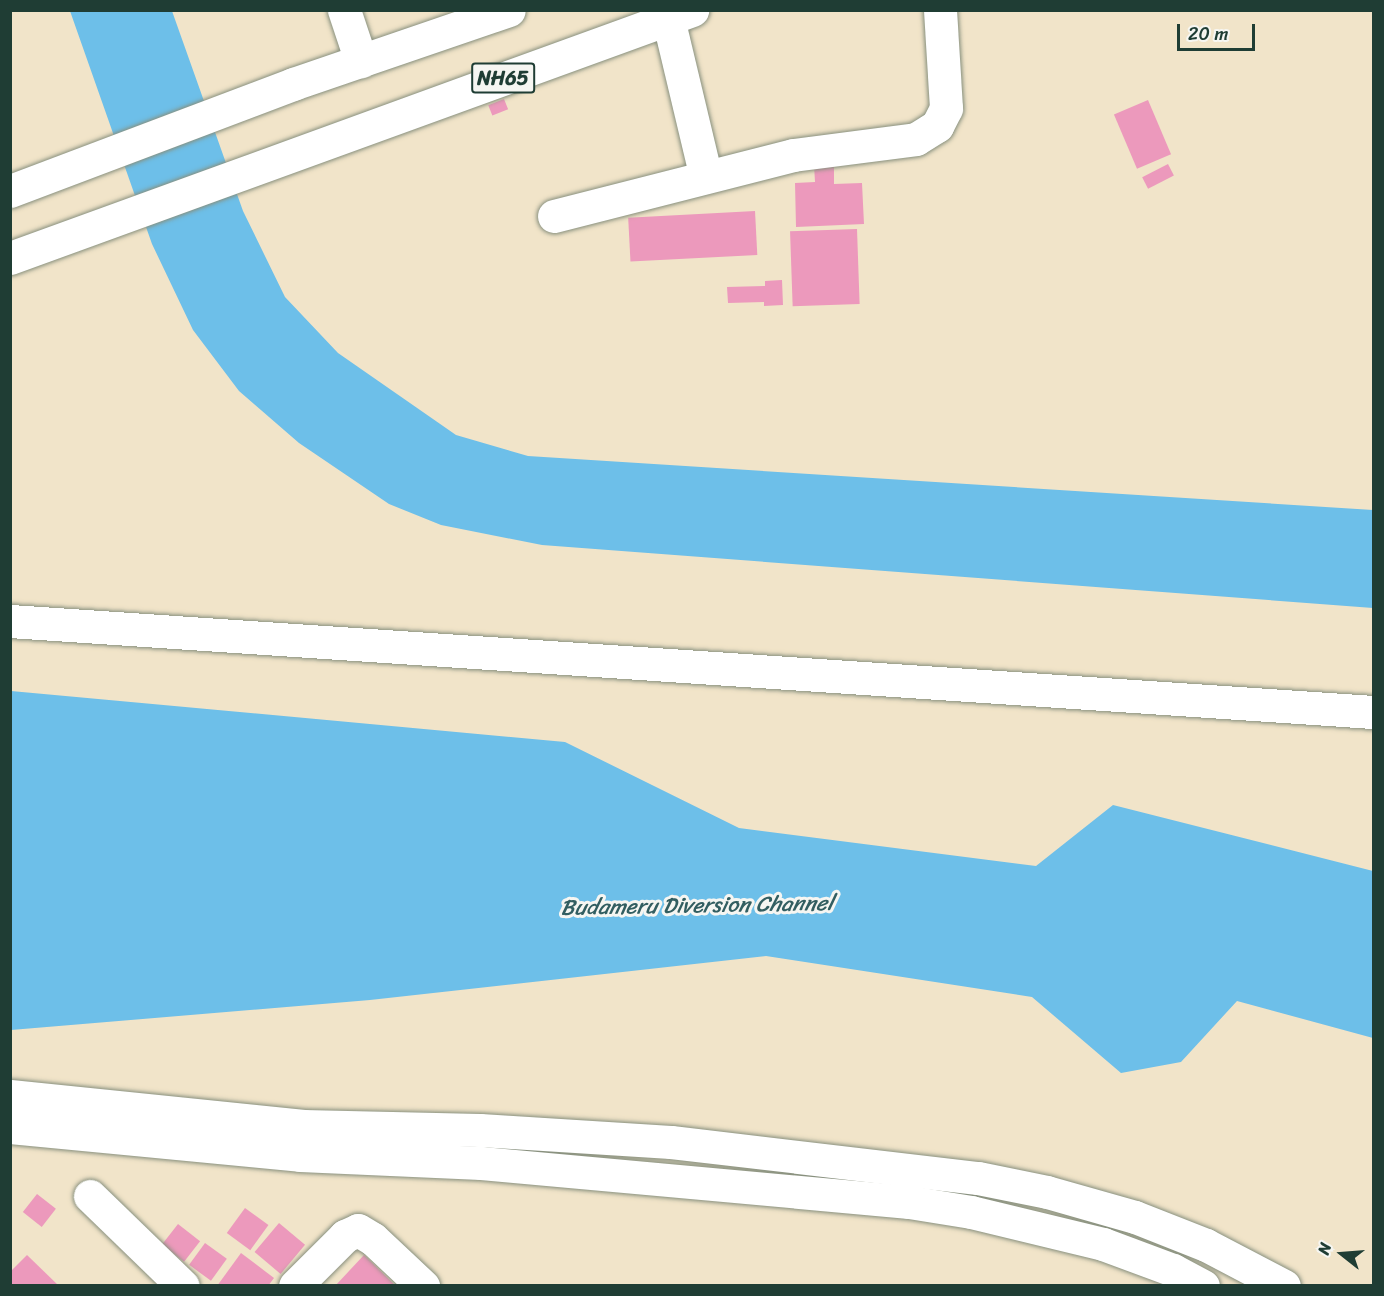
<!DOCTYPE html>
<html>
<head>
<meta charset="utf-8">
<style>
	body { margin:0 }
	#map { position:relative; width:1384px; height:1296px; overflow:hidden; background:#f1e4c9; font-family:Sriracha,sans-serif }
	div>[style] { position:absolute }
	.water>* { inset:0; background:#6dbfe9 }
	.building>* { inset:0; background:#ec99bc; transform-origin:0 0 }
	.roads { filter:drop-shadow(0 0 2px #88907e) drop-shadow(0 0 2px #88907e) }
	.minor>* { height:33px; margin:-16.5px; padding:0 16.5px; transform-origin:16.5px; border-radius:16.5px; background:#fff }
	.highway>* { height:33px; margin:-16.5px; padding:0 16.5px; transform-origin:16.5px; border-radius:16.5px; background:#fff }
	span { translate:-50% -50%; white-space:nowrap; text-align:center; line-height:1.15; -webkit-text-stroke:6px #f6f6f2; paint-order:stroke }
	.shield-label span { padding:2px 4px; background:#f6f6f2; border:2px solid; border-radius:4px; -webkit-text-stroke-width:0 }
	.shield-label { font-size:20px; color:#1f3d34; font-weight:700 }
	.water-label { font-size:22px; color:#325e61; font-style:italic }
	.frame { position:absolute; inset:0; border:12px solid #1f3d34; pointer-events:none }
	.north { position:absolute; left:1312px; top:1224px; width:60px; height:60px; -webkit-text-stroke:4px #f6f6f2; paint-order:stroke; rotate:287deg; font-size:16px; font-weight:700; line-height:24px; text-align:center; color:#1f3d34 }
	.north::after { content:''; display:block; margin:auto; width:21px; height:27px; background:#1f3d34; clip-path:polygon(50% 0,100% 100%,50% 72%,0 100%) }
	.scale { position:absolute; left:1177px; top:24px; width:78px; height:27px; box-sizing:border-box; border:3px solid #1f3d34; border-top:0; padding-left:8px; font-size:18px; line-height:21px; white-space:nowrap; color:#1f3d34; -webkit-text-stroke:4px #f6f6f2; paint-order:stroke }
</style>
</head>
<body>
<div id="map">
	<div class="water">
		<i style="clip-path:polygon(70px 11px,172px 11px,243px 211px,285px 297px,338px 353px,456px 435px,528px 456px,1373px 510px,1373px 608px,542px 545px,441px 525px,389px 504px,299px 443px,239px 391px,193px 330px,152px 244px)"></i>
		<i style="clip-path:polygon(11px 691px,565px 742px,739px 828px,1036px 866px,1113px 805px,1373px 871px,1373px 1038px,1237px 1001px,1181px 1062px,1121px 1073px,1032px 997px,766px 956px,370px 1000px,11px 1030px)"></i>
	</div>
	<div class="building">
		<i style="left:504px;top:99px;width:11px;height:17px;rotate:68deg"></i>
		<i style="left:1148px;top:100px;width:59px;height:37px;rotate:67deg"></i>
		<i style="left:1168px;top:164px;width:13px;height:29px;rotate:63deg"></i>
		<i style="clip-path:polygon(814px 165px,834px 165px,834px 184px,862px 183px,864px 224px,796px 227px,795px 183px,815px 182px)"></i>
		<i style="left:755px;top:211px;width:44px;height:127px;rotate:87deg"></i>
		<i style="left:857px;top:229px;width:75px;height:67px;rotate:88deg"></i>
		<i style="clip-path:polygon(782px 280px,783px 305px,764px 306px,764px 302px,728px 303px,727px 287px,765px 286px,765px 281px)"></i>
		<i style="left:37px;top:1194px;width:24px;height:23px;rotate:38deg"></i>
		<i style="left:245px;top:1208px;width:29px;height:31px;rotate:36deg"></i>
		<i style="left:279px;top:1223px;width:34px;height:38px;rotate:40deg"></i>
		<i style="left:178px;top:1224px;width:28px;height:26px;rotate:38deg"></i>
		<i style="left:205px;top:1243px;width:27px;height:27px;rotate:36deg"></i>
		<i style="clip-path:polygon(241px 1253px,274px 1278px,268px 1286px,217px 1286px)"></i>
		<i style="clip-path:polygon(27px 1255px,59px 1286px,10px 1286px,10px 1272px)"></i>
		<i style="clip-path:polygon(364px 1255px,396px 1286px,335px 1286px)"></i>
	</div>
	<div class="roads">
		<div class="minor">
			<i style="left:344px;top:10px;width:54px;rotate:71.6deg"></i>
			<i style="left:668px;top:18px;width:163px;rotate:76.6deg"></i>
			<i style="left:554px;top:216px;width:247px;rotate:-14.3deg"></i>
			<i style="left:793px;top:155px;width:124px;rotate:-7.4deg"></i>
			<i style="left:916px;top:139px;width:25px;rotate:-32deg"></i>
			<i style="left:937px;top:126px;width:20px;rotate:-63deg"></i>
			<i style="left:946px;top:108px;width:98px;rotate:-93.5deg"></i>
			<i style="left:10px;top:621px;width:1367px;rotate:3.82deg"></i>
			<i style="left:10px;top:1096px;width:295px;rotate:5.8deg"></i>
			<i style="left:303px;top:1126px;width:177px;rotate:1.3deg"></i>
			<i style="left:480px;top:1130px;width:191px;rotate:3.6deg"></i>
			<i style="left:671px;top:1142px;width:309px;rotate:6.7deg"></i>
			<i style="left:978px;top:1178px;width:70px;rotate:11.5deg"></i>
			<i style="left:1047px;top:1192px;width:91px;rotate:15.9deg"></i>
			<i style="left:1135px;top:1217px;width:76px;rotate:21.5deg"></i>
			<i style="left:1206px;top:1245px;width:88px;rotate:27.7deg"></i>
			<i style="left:10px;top:1127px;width:291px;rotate:5.5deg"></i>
			<i style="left:300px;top:1155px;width:181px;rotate:2.5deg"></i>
			<i style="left:481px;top:1163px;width:430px;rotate:5.2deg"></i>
			<i style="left:909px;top:1202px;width:63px;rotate:9.2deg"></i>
			<i style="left:971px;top:1212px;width:136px;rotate:13.6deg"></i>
			<i style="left:1103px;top:1244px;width:75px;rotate:20.4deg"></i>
			<i style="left:1173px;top:1270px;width:34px;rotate:28deg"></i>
			<i style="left:90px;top:1196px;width:129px;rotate:44.1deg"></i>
			<i style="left:295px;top:1286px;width:71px;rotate:-45deg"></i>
			<i style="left:345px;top:1236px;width:14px;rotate:-25deg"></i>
			<i style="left:358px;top:1230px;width:17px;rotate:31deg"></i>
			<i style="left:373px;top:1239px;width:69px;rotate:43.2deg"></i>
		</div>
		<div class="highway">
			<i style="left:10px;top:191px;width:303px;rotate:-20.7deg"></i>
			<i style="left:293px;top:84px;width:228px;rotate:-18.9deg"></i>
			<i style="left:10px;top:258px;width:726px;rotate:-19.98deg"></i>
		</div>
	</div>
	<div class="shield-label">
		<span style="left:503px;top:78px">NH65</span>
	</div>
	<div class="water-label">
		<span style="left:697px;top:905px;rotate:-1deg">Budameru Diversion Channel</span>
	</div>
	<div class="frame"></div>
	<div class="north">N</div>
	<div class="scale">20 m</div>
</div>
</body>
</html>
